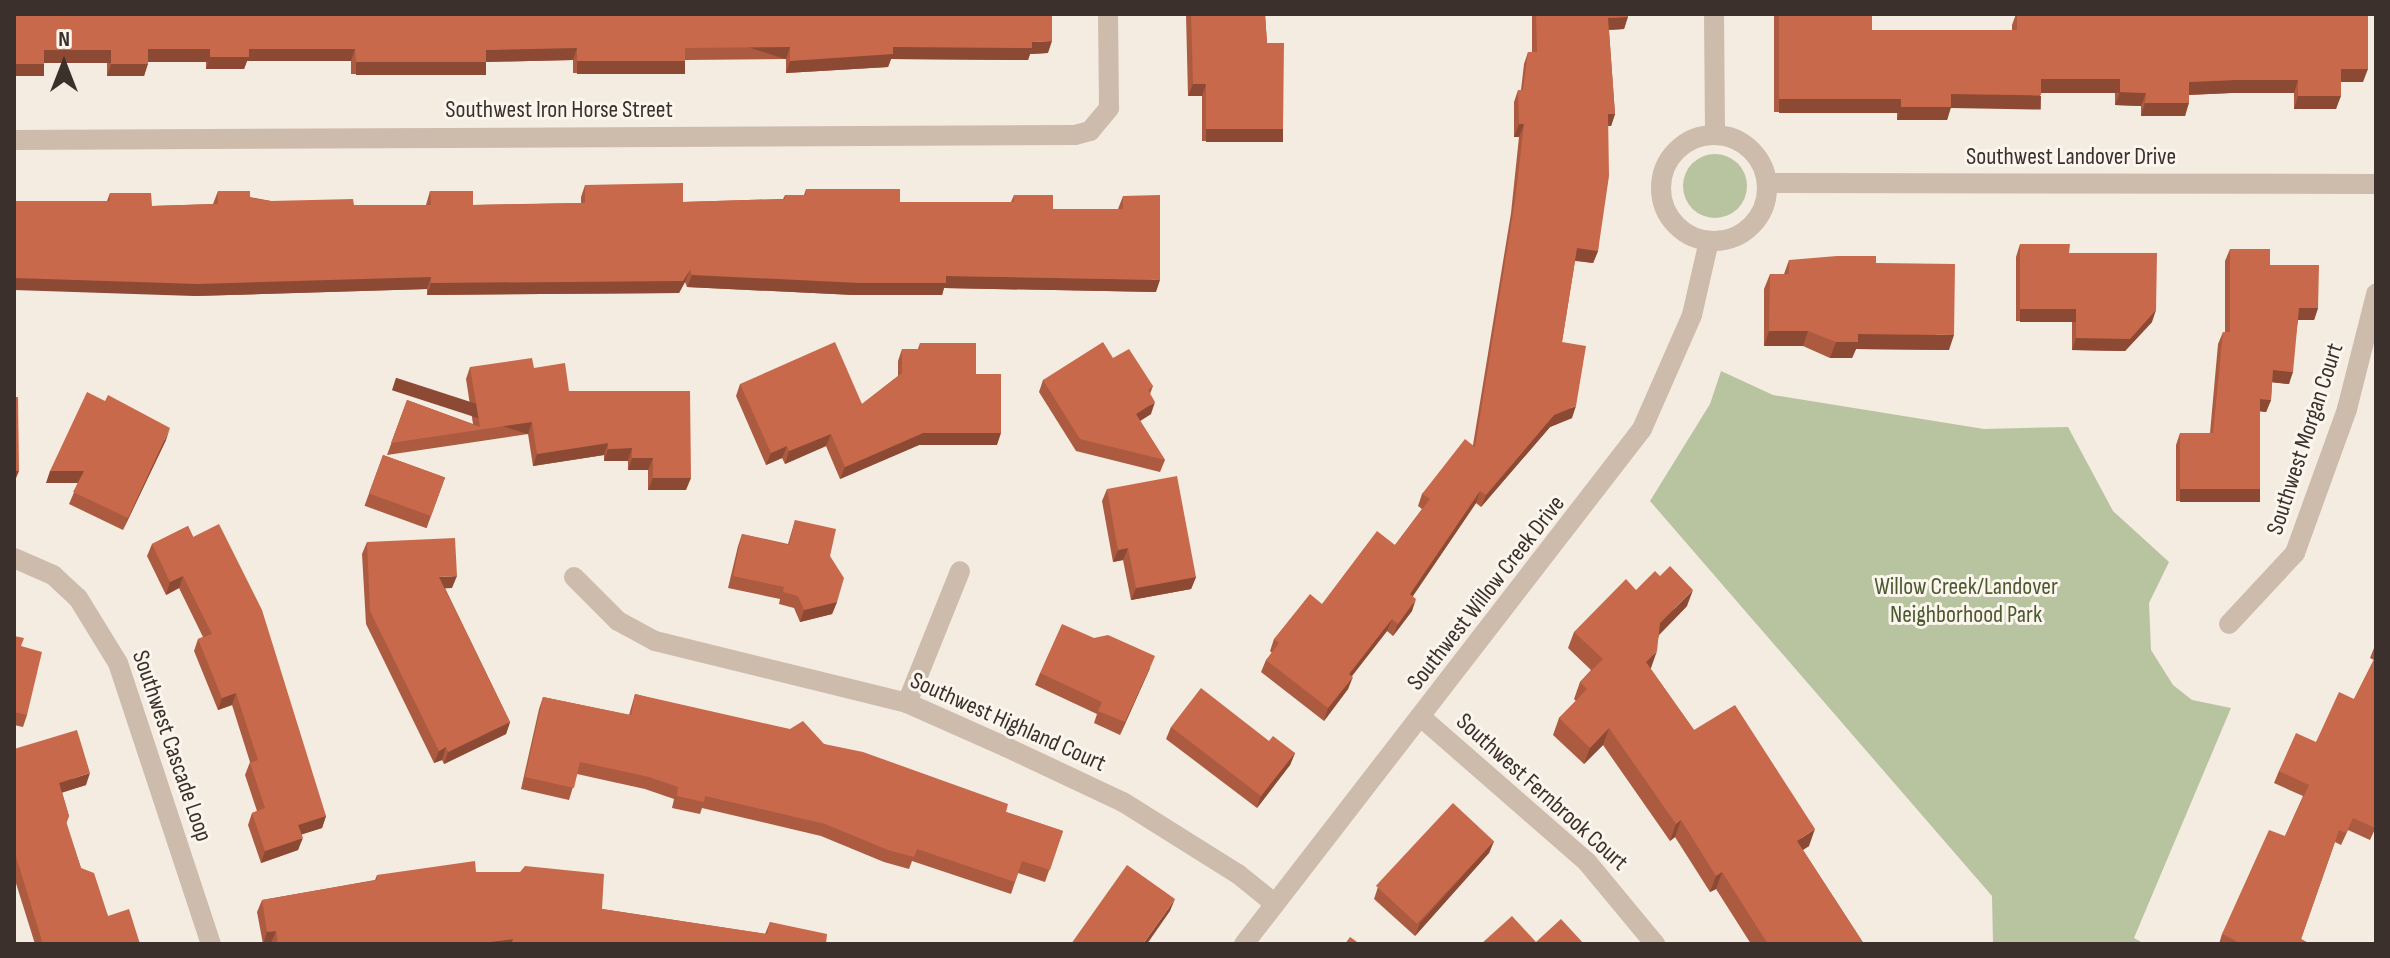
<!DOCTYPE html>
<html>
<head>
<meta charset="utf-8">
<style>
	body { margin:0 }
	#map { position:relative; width:2390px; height:958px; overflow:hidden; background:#f4ebe1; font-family:"Sofia Sans Condensed",sans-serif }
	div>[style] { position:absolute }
	.green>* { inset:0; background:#b8c4a0 }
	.round { border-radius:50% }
	.minor>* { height:20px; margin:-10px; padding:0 10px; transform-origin:10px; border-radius:10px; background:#cdbbac }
	.minor>.ring { margin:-10px; padding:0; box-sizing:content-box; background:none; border:20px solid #cdbbac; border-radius:50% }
	.wall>* { inset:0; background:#ac5a40; transform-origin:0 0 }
	.shaded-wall>* { inset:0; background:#8c4a34; transform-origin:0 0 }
	.building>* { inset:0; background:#c8694b; transform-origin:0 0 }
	span { translate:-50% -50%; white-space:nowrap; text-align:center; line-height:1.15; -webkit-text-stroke:6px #fbf5ee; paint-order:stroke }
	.street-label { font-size:24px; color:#3b302b }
	.park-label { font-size:24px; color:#4a5a2e }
	.frame { position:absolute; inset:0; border:16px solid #3b302b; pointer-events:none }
	.north { position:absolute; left:24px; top:24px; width:80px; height:80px; -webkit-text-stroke:6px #fbf5ee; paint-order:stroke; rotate:0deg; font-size:22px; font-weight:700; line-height:32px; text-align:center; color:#3b302b }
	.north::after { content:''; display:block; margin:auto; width:28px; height:36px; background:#3b302b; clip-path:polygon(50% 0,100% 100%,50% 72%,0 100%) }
</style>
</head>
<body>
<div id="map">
	<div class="green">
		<i class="round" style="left:1683px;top:154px;width:64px;height:64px"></i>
		<i style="clip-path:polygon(1721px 371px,1773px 395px,1984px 429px,2068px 427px,2113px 511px,2169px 562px,2149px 603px,2151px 650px,2173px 685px,2192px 700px,2231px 708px,2134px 938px,2145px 944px,1993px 944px,1992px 896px,1650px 501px,1710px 404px)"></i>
	</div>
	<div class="minor">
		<i style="left:1714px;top:14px;width:121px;rotate:89.5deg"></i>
		<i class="ring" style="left:1661px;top:135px;width:86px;height:86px"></i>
		<i style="left:14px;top:140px;width:1061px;rotate:-0.27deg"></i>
		<i style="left:1075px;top:135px;width:16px;rotate:-15deg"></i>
		<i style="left:1090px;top:131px;width:30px;rotate:-50deg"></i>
		<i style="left:1109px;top:108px;width:94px;rotate:-90.6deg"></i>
		<i style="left:1767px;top:183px;width:609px;rotate:0.09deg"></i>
		<i style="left:14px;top:558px;width:43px;rotate:23.6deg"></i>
		<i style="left:53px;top:575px;width:34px;rotate:43deg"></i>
		<i style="left:78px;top:598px;width:76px;rotate:58.4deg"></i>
		<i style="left:118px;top:663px;width:296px;rotate:71.7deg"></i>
		<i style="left:574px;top:577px;width:62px;rotate:45deg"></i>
		<i style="left:618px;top:621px;width:42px;rotate:28.4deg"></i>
		<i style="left:655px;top:641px;width:260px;rotate:13.8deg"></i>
		<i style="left:907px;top:703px;width:108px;rotate:24deg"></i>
		<i style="left:1006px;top:747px;width:129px;rotate:25.2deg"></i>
		<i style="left:1123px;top:802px;width:136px;rotate:32.1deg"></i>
		<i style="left:1238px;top:874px;width:46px;rotate:38.9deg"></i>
		<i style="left:2229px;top:624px;width:97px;rotate:-47.1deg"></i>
		<i style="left:2295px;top:553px;width:153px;rotate:-70.1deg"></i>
		<i style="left:2347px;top:409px;width:119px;rotate:-75.8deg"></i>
		<i style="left:907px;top:703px;width:142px;rotate:-68.1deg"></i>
		<i style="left:1422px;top:718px;width:219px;rotate:41.1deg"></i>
		<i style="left:1587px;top:862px;width:107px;rotate:50.3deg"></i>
		<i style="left:1244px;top:944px;width:651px;rotate:-52.3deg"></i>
		<i style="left:1642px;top:429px;width:124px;rotate:-66.3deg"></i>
		<i style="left:1692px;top:315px;width:76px;rotate:-77.1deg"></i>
	</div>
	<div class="wall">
		<i style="clip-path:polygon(14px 14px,1048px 53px,1030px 54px,1028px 60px,891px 59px,888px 67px,786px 73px,786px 59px,685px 60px,681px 73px,573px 73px,573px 60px,486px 62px,481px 74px,351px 74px,351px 61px,247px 61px,244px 69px,206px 69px,206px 61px,148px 61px,144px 76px,107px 76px,107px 62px,44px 62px,40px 76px,14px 76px)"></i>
		<i style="clip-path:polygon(1186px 14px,1265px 14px,1267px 43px,1279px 141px,1202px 141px,1202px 96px,1188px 96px)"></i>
		<i style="clip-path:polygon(1532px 14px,1628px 14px,1624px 29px,1609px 30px,1615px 114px,1611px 126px,1608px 126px,1598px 251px,1593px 263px,1575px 261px,1562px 342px,1572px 418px,1550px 427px,1481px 507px,1476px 503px,1413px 596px,1412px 611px,1393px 636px,1387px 631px,1352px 676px,1348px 689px,1324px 721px,1261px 672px,1266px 660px,1272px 653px,1270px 651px,1274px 639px,1322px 604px,1395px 545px,1422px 509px,1418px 506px,1422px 494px,1473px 445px,1511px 213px,1519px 137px,1514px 137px,1514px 102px,1518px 90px,1521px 90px,1524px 64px,1528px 52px,1532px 52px)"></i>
		<i style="clip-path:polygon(1774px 14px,1872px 14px,1872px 30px,2012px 30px,2012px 25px,2016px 14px,2177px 14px,2177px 16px,2230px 16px,2231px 14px,2368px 14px,2363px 82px,2341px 82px,2336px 109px,2294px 109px,2294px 93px,2231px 93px,2189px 95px,2185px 116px,2141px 116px,2141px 106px,2115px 105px,2115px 92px,2041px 92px,2037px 108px,1951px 107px,1947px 120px,1897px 120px,1897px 112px,1774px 112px)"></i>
		<i style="clip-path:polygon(585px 185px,683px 202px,783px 199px,785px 195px,804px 195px,806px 189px,900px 202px,1011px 202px,1014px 195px,1053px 209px,1118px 209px,1123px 196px,1156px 292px,944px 288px,942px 295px,854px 295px,687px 287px,685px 282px,679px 293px,427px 295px,427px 289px,194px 296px,107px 201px,110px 193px,152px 206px,213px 204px,218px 191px,271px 201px,354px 205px,426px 205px,430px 191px,473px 205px,581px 203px,581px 197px)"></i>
		<i style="clip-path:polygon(2020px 244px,2069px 253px,2152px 322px,2125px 351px,2072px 350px,2072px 321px,2016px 321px,2016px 257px)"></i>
		<i style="clip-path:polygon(2230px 249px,2270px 265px,2318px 308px,2314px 320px,2298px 320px,2289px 384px,2272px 382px,2271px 400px,2266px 412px,2260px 411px,2260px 489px,2256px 501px,2176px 501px,2176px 445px,2180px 433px,2210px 433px,2218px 344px,2223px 332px,2225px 332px,2225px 261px)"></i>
		<i style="clip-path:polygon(1789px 260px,1876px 263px,1949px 350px,1856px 349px,1852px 358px,1830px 358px,1803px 346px,1764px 346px,1764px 289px,1770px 274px,1784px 274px)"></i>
		<i style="clip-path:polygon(920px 343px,976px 374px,997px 445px,919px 445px,840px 479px,826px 446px,785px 464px,782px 458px,766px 465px,736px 396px,740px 384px,862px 404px,898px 376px,898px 361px,902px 349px,918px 349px)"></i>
		<i style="clip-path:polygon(1113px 358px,1153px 386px,1150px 394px,1151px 414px,1140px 421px,1165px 460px,1160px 472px,1076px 451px,1039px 392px,1043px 380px)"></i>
		<i style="clip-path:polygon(470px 367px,534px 368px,569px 391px,690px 391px,686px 490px,648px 490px,648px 470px,628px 470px,628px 461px,604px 461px,604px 455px,533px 466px,528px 434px,387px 455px,407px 400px,473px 424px,466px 379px)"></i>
		<i style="clip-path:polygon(166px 440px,123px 530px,69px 504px,78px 483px,46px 483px)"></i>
		<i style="left:383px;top:455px;width:66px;height:54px;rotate:20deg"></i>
		<i style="clip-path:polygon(1107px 489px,1196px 577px,1191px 589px,1131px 600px,1123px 560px,1113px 562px,1102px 501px)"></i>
		<i style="clip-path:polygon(795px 520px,830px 556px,837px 602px,832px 614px,800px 622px,794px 608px,779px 604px,780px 599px,728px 588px,738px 546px,742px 534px,788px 544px)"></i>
		<i style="clip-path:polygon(188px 526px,326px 816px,322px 828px,302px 834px,298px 850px,261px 863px,248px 825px,252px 813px,257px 811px,245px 775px,250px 762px,232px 705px,218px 710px,194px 651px,198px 639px,203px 637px,179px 588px,166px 595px,147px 556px,152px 544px)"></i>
		<i style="clip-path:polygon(367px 542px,452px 588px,445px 588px,510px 722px,506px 734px,444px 764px,442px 760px,434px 763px,366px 624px,362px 554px)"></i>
		<i style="clip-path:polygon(1687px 606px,1659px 635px,1650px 668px,1694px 730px,1809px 846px,1803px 850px,1864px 944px,1751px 944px,1716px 889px,1710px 892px,1675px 837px,1670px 841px,1603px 745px,1584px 764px,1553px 735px,1559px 718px,1576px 701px,1574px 699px,1580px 682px,1591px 670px,1568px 648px,1574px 632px)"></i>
		<i style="clip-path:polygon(14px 636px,21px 646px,27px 715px,23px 727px,14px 725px)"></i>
		<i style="clip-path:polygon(2376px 643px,2376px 827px,2370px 840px,2348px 830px,2341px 845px,2335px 842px,2301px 939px,2310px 944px,2219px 944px,2222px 934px,2285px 836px,2303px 796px,2274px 783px,2279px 771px,2316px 742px,2354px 699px,2374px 660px,2370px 658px)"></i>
		<i style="clip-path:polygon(1150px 668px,1120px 735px,1094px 723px,1097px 714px,1035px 685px,1040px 673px)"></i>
		<i style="clip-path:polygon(635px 694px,824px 744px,1006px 812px,1063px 831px,1045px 882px,1018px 873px,1011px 894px,912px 861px,909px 869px,884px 862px,821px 836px,702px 808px,700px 814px,672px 808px,674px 799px,645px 789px,577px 774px,569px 800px,521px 789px,539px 709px,543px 697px,629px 715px)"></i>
		<i style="clip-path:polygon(1171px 727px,1269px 741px,1295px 753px,1290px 765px,1257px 808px,1166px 739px)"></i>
		<i style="clip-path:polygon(14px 749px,86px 785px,62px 792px,69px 816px,66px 824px,81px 868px,108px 916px,140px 944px,35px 944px,14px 877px)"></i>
		<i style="clip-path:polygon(1494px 841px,1489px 853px,1415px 936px,1374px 899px,1378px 887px)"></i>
		<i style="clip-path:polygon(476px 872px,602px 909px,765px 934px,770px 922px,826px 944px,272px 944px,271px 943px,263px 944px,257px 912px,262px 900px,375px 880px,377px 875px)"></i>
	</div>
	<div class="shaded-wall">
		<i style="clip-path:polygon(1628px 17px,1624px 29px,1604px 30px,1608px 18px)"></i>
		<i style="clip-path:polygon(1052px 41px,1048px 53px,1030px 54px,1028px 60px,891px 59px,888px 67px,786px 73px,790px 61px,893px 47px)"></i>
		<i style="left:790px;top:47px;width:13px;height:105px;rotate:108deg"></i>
		<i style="clip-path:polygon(519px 48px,577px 48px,573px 60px,481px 62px,486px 50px)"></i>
		<i style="left:148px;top:49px;width:62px;height:13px"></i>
		<i style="clip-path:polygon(249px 49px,355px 49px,351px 61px,247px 61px,244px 69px,206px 69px,210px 57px)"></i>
		<i style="left:44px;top:50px;width:67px;height:13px"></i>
		<i style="left:577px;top:61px;width:108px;height:13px"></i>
		<i style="left:356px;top:62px;width:130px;height:13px"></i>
		<i style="left:14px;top:64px;width:30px;height:12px"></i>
		<i style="clip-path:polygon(111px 64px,148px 64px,144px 76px,107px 76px)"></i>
		<i style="clip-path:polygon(2341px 69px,2368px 69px,2363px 82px,2336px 82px)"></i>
		<i style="left:2041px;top:79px;width:79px;height:14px"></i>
		<i style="clip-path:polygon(2235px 80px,2298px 80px,2294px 93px,2231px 93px,2185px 95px,2189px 82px)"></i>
		<i style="clip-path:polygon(1193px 84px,1206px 84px,1202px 96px,1188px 96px)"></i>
		<i style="clip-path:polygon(2120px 92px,2146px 93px,2141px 106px,2115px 105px)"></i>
		<i style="left:1951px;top:94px;width:90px;height:14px;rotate:1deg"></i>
		<i style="clip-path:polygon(2298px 96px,2341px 96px,2336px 109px,2294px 109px)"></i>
		<i style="left:1779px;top:99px;width:122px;height:14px"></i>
		<i style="clip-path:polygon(2145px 103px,2189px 103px,2185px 116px,2141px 116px)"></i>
		<i style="clip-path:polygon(1901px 107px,1951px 107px,1947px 120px,1897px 120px)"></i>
		<i style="clip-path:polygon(1608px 114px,1615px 114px,1611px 126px,1604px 126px)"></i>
		<i style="clip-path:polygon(1519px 124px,1524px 124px,1519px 137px,1514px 137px)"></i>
		<i style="left:1206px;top:129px;width:77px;height:13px"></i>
		<i style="clip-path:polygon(1577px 248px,1598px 251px,1593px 263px,1573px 260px)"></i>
		<i style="clip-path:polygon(690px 270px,685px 282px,679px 293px,427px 295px,431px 283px)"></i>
		<i style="clip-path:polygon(692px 275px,946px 276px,1160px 280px,1156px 292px,944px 288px,942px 295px,854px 295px,687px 287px)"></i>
		<i style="clip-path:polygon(431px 277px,427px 289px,194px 296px,14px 290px,14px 278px)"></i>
		<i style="clip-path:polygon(2299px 308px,2318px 308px,2314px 320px,2294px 320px)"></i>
		<i style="left:2020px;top:309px;width:56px;height:13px"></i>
		<i style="clip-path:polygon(2156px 310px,2152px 322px,2125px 351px,2072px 350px,2076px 338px)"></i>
		<i style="clip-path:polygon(1769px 331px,1808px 331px,1803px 346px,1764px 346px)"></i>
		<i style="clip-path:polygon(1858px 334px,1954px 335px,1949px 350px,1856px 349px,1852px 358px,1830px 358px,1836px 342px)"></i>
		<i style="clip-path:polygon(2273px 370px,2293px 372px,2289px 384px,2269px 382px)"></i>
		<i style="clip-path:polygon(2260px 399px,2271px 400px,2266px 412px,2256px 411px)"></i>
		<i style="clip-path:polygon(1155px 402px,1151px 414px,1132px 426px,1136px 414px)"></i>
		<i style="clip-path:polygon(1576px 406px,1572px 418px,1550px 427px,1481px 507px,1486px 495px,1554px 415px)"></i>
		<i style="left:532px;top:422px;width:13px;height:143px;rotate:108deg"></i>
		<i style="clip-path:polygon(170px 428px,166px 440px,123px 530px,128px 518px)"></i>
		<i style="clip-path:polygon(923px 433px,1001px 433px,997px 445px,919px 445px,840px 479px,845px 467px)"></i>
		<i style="clip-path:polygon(831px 434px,826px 446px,785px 464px,789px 451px)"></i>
		<i style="clip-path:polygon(608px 443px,604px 455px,533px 466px,537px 454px)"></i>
		<i style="clip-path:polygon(787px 446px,782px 458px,766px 465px,771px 453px)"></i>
		<i style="clip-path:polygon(632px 448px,628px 461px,604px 461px,608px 449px)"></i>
		<i style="clip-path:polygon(632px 458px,653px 458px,648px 470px,628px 470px)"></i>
		<i style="clip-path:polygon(14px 471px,19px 471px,14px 483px)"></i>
		<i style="clip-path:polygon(50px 471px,84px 471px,79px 483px,46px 483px)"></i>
		<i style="clip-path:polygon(653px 478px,691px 478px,686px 490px,648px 490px)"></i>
		<i style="left:2180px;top:489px;width:80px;height:13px"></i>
		<i style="clip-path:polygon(1480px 491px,1476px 503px,1406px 606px,1410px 594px)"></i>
		<i style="clip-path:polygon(1128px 548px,1123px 560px,1113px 562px,1118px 550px)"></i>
		<i style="clip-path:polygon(183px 576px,179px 588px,166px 595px,170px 582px)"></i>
		<i style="clip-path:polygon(457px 576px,452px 588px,435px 589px,439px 577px)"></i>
		<i style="clip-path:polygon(1196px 577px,1191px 589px,1131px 600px,1136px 588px)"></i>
		<i style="clip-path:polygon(1693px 590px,1687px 606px,1654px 640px,1660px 623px)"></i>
		<i style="clip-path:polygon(1416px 599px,1412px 611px,1393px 636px,1398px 624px)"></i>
		<i style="clip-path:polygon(837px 602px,832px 614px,800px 622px,804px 610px)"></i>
		<i style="clip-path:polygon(1392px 619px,1387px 631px,1344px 686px,1349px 674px)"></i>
		<i style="clip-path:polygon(1657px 651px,1651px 668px,1640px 679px,1646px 662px)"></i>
		<i style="clip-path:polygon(1155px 656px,1150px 668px,1120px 735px,1125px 722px)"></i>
		<i style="clip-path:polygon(1353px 677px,1348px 689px,1324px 721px,1328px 708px)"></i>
		<i style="clip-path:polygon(236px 693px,232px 705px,218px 710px,222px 698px)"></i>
		<i style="clip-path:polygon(510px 722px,506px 734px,444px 764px,448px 752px)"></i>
		<i style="clip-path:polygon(1609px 728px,1603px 745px,1584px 764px,1590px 748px)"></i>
		<i style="clip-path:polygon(446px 747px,442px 760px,434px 763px,439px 751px)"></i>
		<i style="clip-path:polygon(1295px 753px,1290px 765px,1257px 808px,1261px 796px)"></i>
		<i style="clip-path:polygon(90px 773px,86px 785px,55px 795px,59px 783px)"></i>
		<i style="clip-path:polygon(326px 816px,322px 828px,294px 837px,298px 825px)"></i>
		<i style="clip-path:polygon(1681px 820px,1675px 837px,1670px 841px,1676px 824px)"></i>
		<i style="clip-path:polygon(1815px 829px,1809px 846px,1791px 857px,1797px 841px)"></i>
		<i style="clip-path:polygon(303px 838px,298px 850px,261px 863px,265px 851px)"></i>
		<i style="clip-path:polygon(1494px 841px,1489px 853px,1415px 936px,1420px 923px)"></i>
		<i style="clip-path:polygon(1722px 872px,1716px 889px,1710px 892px,1716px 876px)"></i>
		<i style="clip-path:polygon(1175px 899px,1170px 911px,1147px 944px,1143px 944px)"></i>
		<i style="clip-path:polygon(276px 931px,271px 943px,263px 944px,267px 932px)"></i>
		<i style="clip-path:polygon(513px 939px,511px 944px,473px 944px)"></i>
	</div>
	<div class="building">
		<i style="clip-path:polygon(14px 14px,1052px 14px,1052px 41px,1032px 42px,1032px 48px,893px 47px,893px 54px,790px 61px,790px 47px,685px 48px,685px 61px,577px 61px,577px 48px,486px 50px,486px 62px,356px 62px,355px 49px,249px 49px,249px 57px,210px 57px,210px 49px,148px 49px,148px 64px,111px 64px,111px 50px,44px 50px,44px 64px,14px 64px)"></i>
		<i style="clip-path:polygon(1191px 14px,1265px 14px,1267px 43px,1284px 43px,1283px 129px,1206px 129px,1206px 84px,1193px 84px)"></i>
		<i style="clip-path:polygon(1536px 14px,1628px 14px,1628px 17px,1608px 18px,1615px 114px,1608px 114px,1609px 176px,1598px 251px,1577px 248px,1562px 342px,1586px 346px,1576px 406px,1554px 415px,1486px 495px,1480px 491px,1410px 594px,1416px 599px,1398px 624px,1392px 619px,1349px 674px,1353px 677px,1328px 708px,1266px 660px,1279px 643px,1274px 639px,1310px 594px,1322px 604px,1377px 531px,1395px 545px,1430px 499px,1422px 494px,1465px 439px,1475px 447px,1515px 201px,1524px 124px,1519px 124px,1518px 90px,1523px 90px,1528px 52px,1537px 52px)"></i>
		<i style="clip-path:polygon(1779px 14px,1872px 14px,1872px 30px,2017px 30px,2017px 14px,2177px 14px,2177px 16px,2233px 16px,2233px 14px,2368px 14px,2368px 69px,2341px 69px,2341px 96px,2298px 96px,2298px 80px,2235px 80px,2189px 82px,2189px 103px,2145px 103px,2146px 93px,2120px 92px,2120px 79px,2041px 79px,2041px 95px,1951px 94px,1951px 107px,1901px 107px,1901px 99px,1779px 99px)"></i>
		<i style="clip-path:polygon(683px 183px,683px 202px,785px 199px,785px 195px,806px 195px,806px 189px,900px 189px,900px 202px,1014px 202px,1014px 195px,1053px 195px,1053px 209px,1123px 209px,1123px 196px,1160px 195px,1160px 280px,946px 276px,946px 283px,859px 283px,692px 275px,690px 270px,683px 281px,431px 283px,431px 277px,198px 284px,14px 278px,14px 201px,110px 201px,110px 193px,151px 193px,152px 206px,218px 204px,218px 191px,250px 191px,250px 198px,271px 201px,353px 199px,354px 205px,431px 205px,430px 191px,473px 191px,473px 205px,585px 203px,585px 185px)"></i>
		<i style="clip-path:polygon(2020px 244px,2070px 244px,2069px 253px,2157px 253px,2156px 310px,2130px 339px,2076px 338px,2076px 309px,2020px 309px)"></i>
		<i style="clip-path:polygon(2230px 249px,2270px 249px,2270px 265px,2319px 265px,2318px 308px,2299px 308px,2293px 372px,2273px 370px,2271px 400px,2260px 399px,2260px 489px,2180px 489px,2180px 433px,2213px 433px,2223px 332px,2230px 332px)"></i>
		<i style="clip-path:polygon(1837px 256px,1876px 256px,1876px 263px,1955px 264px,1954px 335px,1858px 334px,1858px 342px,1836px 342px,1808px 331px,1769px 331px,1770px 274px,1789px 274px,1789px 260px)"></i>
		<i style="clip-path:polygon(835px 342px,862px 404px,902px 373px,902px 349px,920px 349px,920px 343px,976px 343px,976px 374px,1001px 374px,1001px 433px,923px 433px,845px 467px,831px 434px,789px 451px,787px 446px,771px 453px,740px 384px)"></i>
		<i style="clip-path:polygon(1103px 342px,1113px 358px,1129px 349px,1153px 386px,1148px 390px,1155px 402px,1136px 414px,1165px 460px,1080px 439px,1043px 380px)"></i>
		<i style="clip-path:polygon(532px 358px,534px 368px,565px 363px,569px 391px,690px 391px,691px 478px,653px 478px,653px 458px,632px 458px,632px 448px,608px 449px,608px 443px,537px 454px,532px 422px,391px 443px,407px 400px,480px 427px,470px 367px)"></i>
		<i style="clip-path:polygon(87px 392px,105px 401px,108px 395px,170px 428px,128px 518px,73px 492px,84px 471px,50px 471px)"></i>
		<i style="clip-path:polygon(14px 397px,18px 397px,19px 471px,14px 471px)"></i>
		<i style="left:383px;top:455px;width:66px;height:41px;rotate:20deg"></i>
		<i style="clip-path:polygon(1177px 476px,1196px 577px,1136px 588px,1128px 548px,1118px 550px,1107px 489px)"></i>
		<i style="clip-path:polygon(795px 520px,836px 529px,830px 556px,844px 578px,837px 602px,804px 610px,798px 596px,783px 592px,784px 587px,733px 576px,742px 534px,789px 545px)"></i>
		<i style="clip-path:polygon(219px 524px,262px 610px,326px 816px,298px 825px,303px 838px,265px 851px,252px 813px,265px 808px,250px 763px,258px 760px,236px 693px,222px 698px,198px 639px,212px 634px,183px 576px,170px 582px,152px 544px,188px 526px,193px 537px)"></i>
		<i style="clip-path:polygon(455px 538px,457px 576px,439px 577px,510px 722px,448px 752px,446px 747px,439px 751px,370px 611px,367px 542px)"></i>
		<i style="clip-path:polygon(1670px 566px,1693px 590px,1660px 623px,1657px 651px,1646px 662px,1694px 730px,1735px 705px,1815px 829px,1797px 841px,1864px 944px,1768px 944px,1722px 872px,1716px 876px,1681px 820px,1676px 824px,1609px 728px,1590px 748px,1559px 718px,1587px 689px,1580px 682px,1603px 659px,1574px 632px,1626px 579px,1636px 590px,1655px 571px,1660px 576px)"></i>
		<i style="clip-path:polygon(1062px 624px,1094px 638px,1108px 635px,1155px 656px,1125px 722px,1098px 711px,1102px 702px,1040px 673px)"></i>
		<i style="clip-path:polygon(14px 636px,24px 638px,21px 646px,42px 652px,27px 715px,14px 712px)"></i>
		<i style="clip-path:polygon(2376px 655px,2376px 825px,2375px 828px,2353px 818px,2346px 833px,2339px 830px,2301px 939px,2310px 944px,2242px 944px,2222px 934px,2269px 830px,2285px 836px,2309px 785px,2279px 771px,2296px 733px,2316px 742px,2339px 692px,2354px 699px)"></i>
		<i style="clip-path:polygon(1201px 688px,1269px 741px,1273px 736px,1295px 753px,1261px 796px,1171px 727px)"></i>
		<i style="clip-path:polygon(635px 694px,790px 729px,803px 721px,824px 744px,863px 752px,1008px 804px,1006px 812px,1063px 831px,1050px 870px,1022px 861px,1015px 882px,917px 849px,914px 857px,888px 850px,825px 824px,705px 796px,704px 802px,677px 796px,678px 787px,649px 777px,580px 762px,574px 788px,525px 777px,543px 697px,631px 715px)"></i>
		<i style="clip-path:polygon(77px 730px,90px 773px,59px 783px,69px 816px,66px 821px,81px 868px,94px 873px,108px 916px,129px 909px,140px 944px,43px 944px,14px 850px,14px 749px)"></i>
		<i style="left:1453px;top:803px;width:56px;height:113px;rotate:43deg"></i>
		<i style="clip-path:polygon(475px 861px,476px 872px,520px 872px,525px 866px,604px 874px,602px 909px,767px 934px,770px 922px,827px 934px,826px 944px,512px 944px,513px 939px,473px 944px,278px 944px,276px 931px,267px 932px,262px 900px,377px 880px,377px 875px)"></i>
		<i style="clip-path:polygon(1127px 865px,1175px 899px,1143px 944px,1071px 944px)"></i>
		<i style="clip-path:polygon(1512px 916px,1536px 942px,1561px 919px,1584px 944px,1481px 944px)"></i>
		<i style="clip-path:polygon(1350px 937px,1360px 944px,1345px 944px)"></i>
	</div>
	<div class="street-label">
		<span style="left:559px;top:110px">Southwest Iron Horse Street</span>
		<span style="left:2071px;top:157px">Southwest Landover Drive</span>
		<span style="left:2305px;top:439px;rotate:-72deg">Southwest Morgan Court</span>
		<span style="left:1486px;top:593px;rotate:-52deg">Southwest Willow Creek Drive</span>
		<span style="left:1008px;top:722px;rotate:24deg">Southwest Highland Court</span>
		<span style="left:172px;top:746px;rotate:71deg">Southwest Cascade Loop</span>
		<span style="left:1542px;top:792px;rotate:42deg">Southwest Fernbrook Court</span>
	</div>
	<div class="park-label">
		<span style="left:1966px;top:601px">Willow Creek/Landover<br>Neighborhood Park</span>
	</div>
	<div class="frame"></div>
	<div class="north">N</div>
</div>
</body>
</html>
